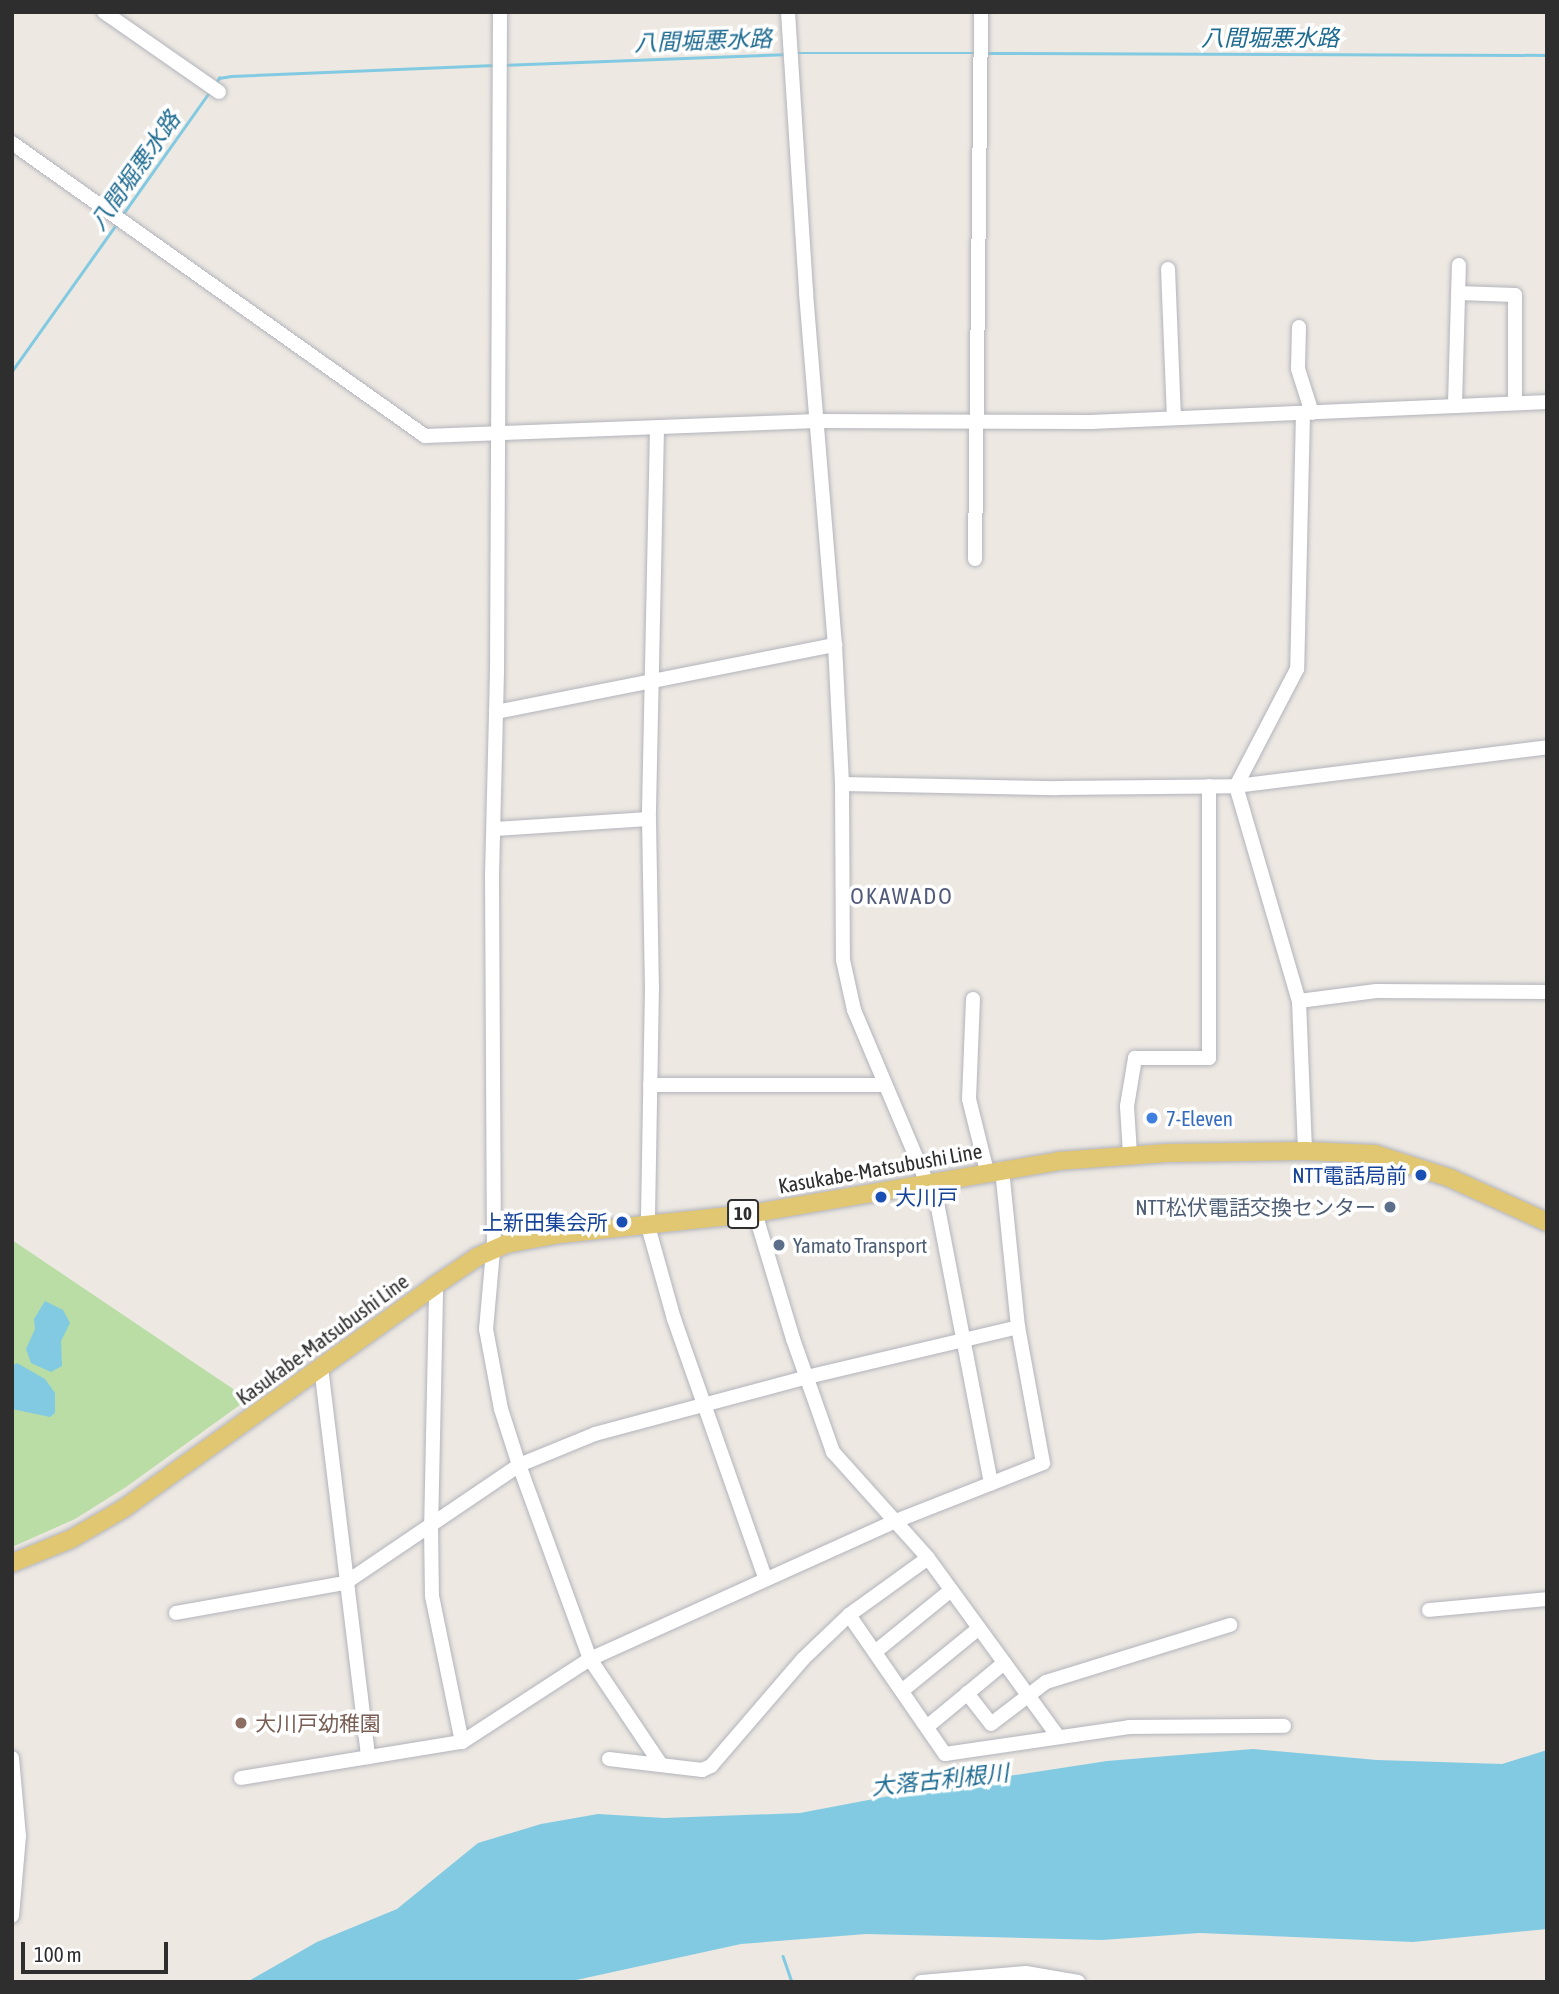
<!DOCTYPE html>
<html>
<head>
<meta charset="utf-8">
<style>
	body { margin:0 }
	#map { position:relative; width:1559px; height:1994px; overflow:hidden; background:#ede8e2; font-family:"Asap Condensed","Noto Sans JP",sans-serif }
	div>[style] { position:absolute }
	.green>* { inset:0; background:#b9dda5 }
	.water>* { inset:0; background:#82cae2 }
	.stream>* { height:2.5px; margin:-1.25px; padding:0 1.25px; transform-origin:1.25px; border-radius:1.25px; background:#82cae2 }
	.roads { filter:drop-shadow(0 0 2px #b2b4bc) drop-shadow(0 0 2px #b2b4bc) }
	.minor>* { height:14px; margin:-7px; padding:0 7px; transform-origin:7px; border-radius:7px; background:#fff }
	.major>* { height:18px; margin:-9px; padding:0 9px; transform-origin:9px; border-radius:9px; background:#e2c772 }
	.dots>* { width:19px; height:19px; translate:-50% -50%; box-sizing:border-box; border:4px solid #fff; border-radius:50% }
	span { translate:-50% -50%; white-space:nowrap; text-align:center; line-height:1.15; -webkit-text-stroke:7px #fff; paint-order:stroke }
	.shield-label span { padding:2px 5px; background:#fff; border:2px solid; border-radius:5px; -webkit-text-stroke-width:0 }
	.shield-label { font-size:19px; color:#2e2e2e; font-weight:700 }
	.shop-label { font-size:21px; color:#366cbe }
	.left { translate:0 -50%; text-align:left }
	.street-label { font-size:21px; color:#2e2e2e }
	.transit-label { font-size:21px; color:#164399 }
	.right { translate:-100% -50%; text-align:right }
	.service-label { font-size:21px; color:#4e5e75 }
	.education-label { font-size:21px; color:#785e54 }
	.water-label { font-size:23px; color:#1e6b91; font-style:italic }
	.neighbourhood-label { font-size:23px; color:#525a7a; letter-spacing:2px }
	.frame { position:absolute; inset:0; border:14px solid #2e2e2e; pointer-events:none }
	.scale { position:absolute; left:21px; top:1942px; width:147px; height:32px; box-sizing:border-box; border:4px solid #2e2e2e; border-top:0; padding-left:9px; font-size:21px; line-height:24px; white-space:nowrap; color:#2e2e2e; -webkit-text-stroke:5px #fff; paint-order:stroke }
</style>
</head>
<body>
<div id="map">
	<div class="green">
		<i style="clip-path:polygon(12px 1240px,245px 1397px,244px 1402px,126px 1487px,75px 1519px,12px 1547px)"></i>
	</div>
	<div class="water">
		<i style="clip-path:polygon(45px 1301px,63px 1310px,70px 1323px,61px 1341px,62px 1366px,51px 1372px,31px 1363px,26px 1349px,35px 1329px,34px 1319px)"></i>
		<i style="clip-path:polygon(17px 1363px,45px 1379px,55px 1393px,55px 1413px,50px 1417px,12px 1409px,12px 1366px)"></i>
		<i style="clip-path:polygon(1253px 1749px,1377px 1760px,1502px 1764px,1547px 1750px,1547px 1929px,1413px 1942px,1199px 1933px,1102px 1940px,866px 1934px,741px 1944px,567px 1982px,247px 1982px,317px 1942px,397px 1909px,478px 1843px,541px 1824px,598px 1814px,664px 1818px,800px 1813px,937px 1787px,1107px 1761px)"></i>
	</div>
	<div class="stream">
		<i style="left:794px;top:53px;width:182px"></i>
		<i style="left:987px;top:53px;width:560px;rotate:0.2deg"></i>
		<i style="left:504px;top:65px;width:280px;rotate:-2.2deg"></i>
		<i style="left:216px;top:83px;width:6px;rotate:-59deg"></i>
		<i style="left:219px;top:78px;width:12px;rotate:-9deg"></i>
		<i style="left:231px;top:76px;width:263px;rotate:-2.4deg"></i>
		<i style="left:123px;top:214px;width:151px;rotate:-54.7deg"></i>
		<i style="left:12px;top:371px;width:181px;rotate:-54.6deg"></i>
		<i style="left:783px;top:1956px;width:28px;rotate:71deg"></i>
	</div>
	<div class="roads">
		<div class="minor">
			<i style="left:104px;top:12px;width:140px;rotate:34.8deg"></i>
			<i style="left:500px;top:12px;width:660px;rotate:90.26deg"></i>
			<i style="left:497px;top:672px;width:203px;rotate:91.4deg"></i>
			<i style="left:492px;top:875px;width:365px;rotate:89.7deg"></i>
			<i style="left:494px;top:1240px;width:89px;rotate:95.1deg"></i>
			<i style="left:486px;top:1329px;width:81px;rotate:79.4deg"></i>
			<i style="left:501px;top:1409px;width:59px;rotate:72.2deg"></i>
			<i style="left:519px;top:1465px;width:207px;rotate:69.9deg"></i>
			<i style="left:590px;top:1659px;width:125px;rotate:56.1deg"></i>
			<i style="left:788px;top:12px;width:282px;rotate:86.3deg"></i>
			<i style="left:806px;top:293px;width:353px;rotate:85.3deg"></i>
			<i style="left:835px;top:645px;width:139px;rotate:87.1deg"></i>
			<i style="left:842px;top:784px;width:176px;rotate:89.7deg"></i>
			<i style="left:843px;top:960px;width:51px;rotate:77.6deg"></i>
			<i style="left:854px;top:1010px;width:188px;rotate:67.1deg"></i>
			<i style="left:12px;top:143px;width:506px;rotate:35.35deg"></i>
			<i style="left:425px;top:436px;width:392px;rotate:-2.2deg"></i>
			<i style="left:817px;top:421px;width:275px;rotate:0.2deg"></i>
			<i style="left:1092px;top:422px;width:455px;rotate:-2.5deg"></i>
			<i style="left:1168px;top:269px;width:147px;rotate:87.7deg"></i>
			<i style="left:1458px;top:293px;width:57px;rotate:2deg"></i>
			<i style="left:1515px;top:295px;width:108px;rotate:90deg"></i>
			<i style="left:1299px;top:327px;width:42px;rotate:91.4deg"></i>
			<i style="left:1298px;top:369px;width:46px;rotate:72.3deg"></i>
			<i style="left:1455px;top:404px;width:139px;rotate:-88.4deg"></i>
			<i style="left:1303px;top:413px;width:256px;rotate:91.3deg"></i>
			<i style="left:1297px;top:669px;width:132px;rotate:117.5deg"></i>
			<i style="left:1236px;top:786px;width:224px;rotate:73.7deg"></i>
			<i style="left:1299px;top:1001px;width:150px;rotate:87.7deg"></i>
			<i style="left:657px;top:428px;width:391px;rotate:91.2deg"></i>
			<i style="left:649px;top:819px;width:168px;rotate:89deg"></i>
			<i style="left:652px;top:987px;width:239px;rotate:91deg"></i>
			<i style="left:648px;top:1226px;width:97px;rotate:74.4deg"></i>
			<i style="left:674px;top:1319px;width:275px;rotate:70.6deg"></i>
			<i style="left:975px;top:559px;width:547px;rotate:-89.37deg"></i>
			<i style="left:496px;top:712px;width:346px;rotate:-11.2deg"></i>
			<i style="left:842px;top:784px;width:215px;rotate:1.1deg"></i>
			<i style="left:1057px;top:788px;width:179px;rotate:-0.6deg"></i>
			<i style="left:1236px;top:786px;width:313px;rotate:-7.1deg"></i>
			<i style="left:495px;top:829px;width:154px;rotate:-3.7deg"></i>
			<i style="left:973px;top:999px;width:100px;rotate:92.3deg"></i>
			<i style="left:969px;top:1099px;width:75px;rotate:76.1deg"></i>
			<i style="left:1299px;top:1001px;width:78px;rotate:-7.4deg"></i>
			<i style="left:1376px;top:991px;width:171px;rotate:0.3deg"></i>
			<i style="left:650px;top:1085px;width:235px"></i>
			<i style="left:1130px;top:1154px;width:48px;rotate:-93.6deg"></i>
			<i style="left:1127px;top:1106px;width:49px;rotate:-80.5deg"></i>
			<i style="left:1135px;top:1058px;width:74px"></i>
			<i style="left:1209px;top:1058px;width:272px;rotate:-90deg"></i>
			<i style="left:933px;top:1182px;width:307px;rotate:79.1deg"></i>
			<i style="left:755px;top:1213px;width:132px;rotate:73.2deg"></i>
			<i style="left:793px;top:1339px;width:120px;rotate:70.5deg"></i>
			<i style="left:833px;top:1452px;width:142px;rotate:48.1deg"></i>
			<i style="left:928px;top:1558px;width:220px;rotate:53.9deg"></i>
			<i style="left:434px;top:1286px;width:8px;rotate:76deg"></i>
			<i style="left:436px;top:1294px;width:232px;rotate:91.2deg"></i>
			<i style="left:431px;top:1526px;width:70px;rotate:89.2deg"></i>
			<i style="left:432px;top:1596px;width:149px;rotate:78.4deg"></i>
			<i style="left:321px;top:1367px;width:393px;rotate:83.1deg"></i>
			<i style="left:1429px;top:1610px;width:119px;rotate:-5.3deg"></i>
			<i style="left:176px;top:1613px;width:172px;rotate:-10.1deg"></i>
			<i style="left:345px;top:1583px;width:210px;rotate:-34.1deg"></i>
			<i style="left:519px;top:1465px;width:82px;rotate:-22.2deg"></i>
			<i style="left:595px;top:1434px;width:220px;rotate:-15deg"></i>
			<i style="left:807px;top:1377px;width:217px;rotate:-13.3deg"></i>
			<i style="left:849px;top:1615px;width:169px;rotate:55.4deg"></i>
			<i style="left:945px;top:1754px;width:186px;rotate:-8.3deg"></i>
			<i style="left:1129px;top:1727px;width:155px;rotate:-0.4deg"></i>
			<i style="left:875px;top:1652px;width:98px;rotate:-39.2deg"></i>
			<i style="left:903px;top:1690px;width:98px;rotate:-39.2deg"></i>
			<i style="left:967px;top:1693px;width:39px;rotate:52deg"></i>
			<i style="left:991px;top:1724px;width:69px;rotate:-37.4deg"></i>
			<i style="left:1046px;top:1682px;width:193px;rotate:-17.2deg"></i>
			<i style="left:928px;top:1726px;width:99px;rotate:-39.7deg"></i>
			<i style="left:12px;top:1758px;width:78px;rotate:84.9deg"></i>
			<i style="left:19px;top:1836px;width:80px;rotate:95deg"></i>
			<i style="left:609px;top:1759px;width:94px;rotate:6.7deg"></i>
			<i style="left:702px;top:1770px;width:10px;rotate:-24deg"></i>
			<i style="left:711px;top:1766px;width:141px;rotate:-49.3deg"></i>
			<i style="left:803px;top:1659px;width:64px;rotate:-43.7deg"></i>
			<i style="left:849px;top:1615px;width:97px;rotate:-35.8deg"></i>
			<i style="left:241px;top:1778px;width:224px;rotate:-9.3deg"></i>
			<i style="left:462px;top:1742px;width:153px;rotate:-33deg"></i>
			<i style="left:590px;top:1659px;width:336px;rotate:-24.3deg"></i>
			<i style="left:896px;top:1521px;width:158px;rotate:-21.5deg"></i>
			<i style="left:1043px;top:1463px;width:138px;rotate:-100.4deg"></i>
			<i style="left:1018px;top:1327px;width:159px;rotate:-95.8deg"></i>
			<i style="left:921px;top:1982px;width:105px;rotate:-4.9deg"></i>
			<i style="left:1026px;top:1973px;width:53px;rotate:9.8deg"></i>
		</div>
		<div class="major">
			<i style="left:12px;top:1563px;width:64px;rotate:-22.1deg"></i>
			<i style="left:71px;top:1539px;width:60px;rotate:-30deg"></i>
			<i style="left:123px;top:1509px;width:383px;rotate:-35.6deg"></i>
			<i style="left:434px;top:1286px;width:52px;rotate:-34deg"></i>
			<i style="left:477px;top:1257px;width:32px;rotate:-24deg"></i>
			<i style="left:506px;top:1244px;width:55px;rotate:-10.5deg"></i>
			<i style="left:560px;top:1234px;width:196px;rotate:-6.1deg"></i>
			<i style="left:755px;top:1213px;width:307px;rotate:-9.7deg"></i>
			<i style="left:1058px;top:1161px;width:109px;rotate:-4.2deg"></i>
			<i style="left:1167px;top:1153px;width:138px;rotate:-0.8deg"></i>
			<i style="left:1305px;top:1151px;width:70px;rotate:2.5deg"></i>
			<i style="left:1375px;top:1154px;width:79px;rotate:17.7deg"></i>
			<i style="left:1450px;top:1178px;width:107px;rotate:24.4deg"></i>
		</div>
	</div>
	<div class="dots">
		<i style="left:1152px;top:1118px;background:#3f7fe0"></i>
		<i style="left:1421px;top:1175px;background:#1a4fb4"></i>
		<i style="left:881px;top:1197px;background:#1a4fb4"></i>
		<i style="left:1390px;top:1207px;background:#5c6f8a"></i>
		<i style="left:622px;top:1222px;background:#1a4fb4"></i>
		<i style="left:779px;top:1245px;background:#5c6f8a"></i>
		<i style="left:241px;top:1723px;background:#8d6e63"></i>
	</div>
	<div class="shield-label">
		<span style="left:743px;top:1214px">10</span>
	</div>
	<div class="shop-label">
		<span class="left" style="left:1166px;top:1118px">7-Eleven</span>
	</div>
	<div class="street-label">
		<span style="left:880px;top:1168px;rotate:-10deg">Kasukabe-Matsubushi Line</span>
		<span style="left:322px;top:1339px;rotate:-36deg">Kasukabe-Matsubushi Line</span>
	</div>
	<div class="transit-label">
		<span class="right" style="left:1407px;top:1175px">NTT電話局前</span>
		<span class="left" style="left:895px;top:1197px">大川戸</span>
		<span class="right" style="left:608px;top:1222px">上新田集会所</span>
	</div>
	<div class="service-label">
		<span class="right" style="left:1376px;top:1207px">NTT松伏電話交換センター</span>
		<span class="left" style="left:793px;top:1245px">Yamato Transport</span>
	</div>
	<div class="education-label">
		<span class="left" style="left:255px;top:1723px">大川戸幼稚園</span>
	</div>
	<div class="water-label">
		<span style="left:1270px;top:38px">八間堀悪水路</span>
		<span style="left:703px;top:41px;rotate:-2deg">八間堀悪水路</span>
		<span style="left:135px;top:171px;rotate:-55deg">八間堀悪水路</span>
		<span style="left:940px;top:1780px;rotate:-6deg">大落古利根川</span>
	</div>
	<div class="neighbourhood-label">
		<span style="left:902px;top:896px">OKAWADO</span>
	</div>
	<div class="frame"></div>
	<div class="scale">100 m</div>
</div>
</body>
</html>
